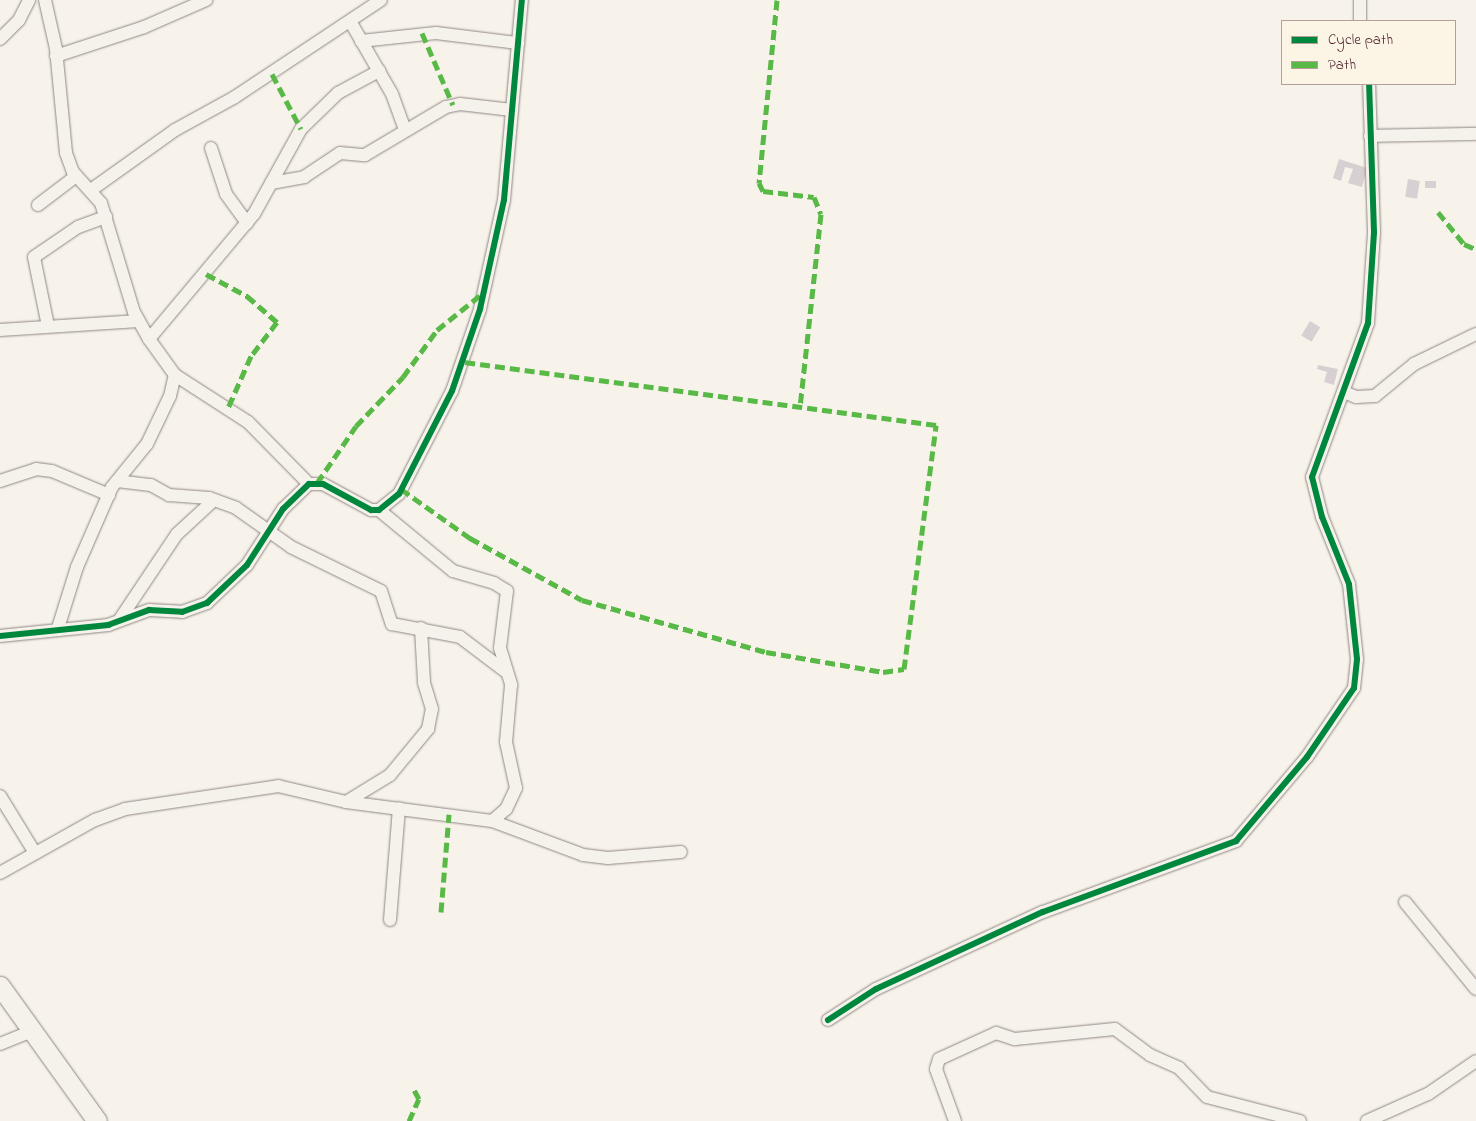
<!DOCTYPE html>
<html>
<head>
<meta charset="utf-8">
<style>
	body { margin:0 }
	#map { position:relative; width:1476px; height:1121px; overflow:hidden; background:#f7f3ea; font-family:"Indie Flower",sans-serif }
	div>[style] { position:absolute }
	.building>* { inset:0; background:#d8cfd3; transform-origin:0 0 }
	.roads { filter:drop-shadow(0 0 1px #908684) drop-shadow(0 0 1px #908684) }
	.street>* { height:12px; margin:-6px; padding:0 6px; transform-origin:6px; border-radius:6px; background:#f5f2ec }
	.secondary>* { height:19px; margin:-9.5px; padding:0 9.5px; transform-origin:9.5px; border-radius:9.5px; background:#f5f2ec }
	.quiet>* { height:5px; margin-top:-2.5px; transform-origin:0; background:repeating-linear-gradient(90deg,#58b947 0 10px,transparent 0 15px) }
	.cycleway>* { height:6px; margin:-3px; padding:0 3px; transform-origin:3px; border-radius:3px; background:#00873e }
	span { translate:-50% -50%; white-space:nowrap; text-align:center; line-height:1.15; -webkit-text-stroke:4px #fcf5e5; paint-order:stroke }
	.legend { position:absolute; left:1281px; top:20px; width:175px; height:65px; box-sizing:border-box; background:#fcf5e5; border:1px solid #b59f9b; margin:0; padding:6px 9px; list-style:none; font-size:15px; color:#4a1f2b }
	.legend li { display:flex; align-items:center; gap:10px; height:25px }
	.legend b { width:25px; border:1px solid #b59f9b }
</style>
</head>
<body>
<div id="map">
	<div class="building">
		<i style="clip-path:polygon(1339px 159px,1367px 168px,1362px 187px,1348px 183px,1353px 169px,1345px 167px,1341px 181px,1333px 178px)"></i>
		<i style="left:1408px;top:179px;width:12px;height:18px;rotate:9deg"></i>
		<i style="left:1425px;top:181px;width:11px;height:7px"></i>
		<i style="left:1310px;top:321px;width:12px;height:17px;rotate:31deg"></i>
		<i style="clip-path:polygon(1318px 365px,1338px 369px,1334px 385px,1324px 382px,1327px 372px,1317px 369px)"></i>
	</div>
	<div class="roads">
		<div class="street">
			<i style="left:45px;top:0;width:50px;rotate:77.3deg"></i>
			<i style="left:56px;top:49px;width:104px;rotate:84.5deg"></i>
			<i style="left:66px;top:153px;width:20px;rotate:70deg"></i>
			<i style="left:73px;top:172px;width:42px;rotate:47.9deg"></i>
			<i style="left:101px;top:203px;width:114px;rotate:73.2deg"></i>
			<i style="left:134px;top:312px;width:31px;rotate:61deg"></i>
			<i style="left:149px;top:339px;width:44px;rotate:54.2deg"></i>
			<i style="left:175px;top:375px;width:87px;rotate:32.8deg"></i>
			<i style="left:248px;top:422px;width:87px;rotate:45.5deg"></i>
			<i style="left:350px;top:21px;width:84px;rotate:60.1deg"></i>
			<i style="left:392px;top:94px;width:38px;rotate:70deg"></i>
			<i style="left:1360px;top:21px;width:21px;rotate:-90deg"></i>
			<i style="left:0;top:39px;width:27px;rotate:-45deg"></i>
			<i style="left:19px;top:20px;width:22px;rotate:-63deg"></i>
			<i style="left:361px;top:41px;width:75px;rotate:-6.1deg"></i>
			<i style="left:436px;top:33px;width:83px;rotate:7deg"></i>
			<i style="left:56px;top:56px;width:93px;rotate:-18.2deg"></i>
			<i style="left:144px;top:27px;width:68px;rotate:-23.5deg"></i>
			<i style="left:1370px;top:136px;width:106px;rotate:-1.1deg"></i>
			<i style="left:211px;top:148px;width:48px;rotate:71.9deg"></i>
			<i style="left:226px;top:194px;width:36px;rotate:54deg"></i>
			<i style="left:271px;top:183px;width:34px;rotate:-10deg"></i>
			<i style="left:304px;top:177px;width:43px;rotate:-33.7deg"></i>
			<i style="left:340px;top:153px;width:25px;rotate:5deg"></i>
			<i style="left:365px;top:155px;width:94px;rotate:-30.7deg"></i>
			<i style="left:446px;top:107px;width:14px;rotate:-12deg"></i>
			<i style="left:460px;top:104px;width:52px;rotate:6.6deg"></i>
			<i style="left:91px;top:190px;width:103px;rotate:-35.5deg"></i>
			<i style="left:175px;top:130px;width:68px;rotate:-28.8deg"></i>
			<i style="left:235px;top:97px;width:175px;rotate:-33.6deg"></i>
			<i style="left:38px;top:205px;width:48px;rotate:-37.3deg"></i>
			<i style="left:48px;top:326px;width:70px;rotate:-101.5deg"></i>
			<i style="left:34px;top:257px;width:53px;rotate:-34.3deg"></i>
			<i style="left:78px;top:227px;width:30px;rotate:-20deg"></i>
			<i style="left:0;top:330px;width:139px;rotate:-3.7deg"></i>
			<i style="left:149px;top:339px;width:163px;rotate:-50deg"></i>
			<i style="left:254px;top:214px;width:97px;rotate:-61.1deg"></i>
			<i style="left:301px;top:129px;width:52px;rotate:-44.2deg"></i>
			<i style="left:338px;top:93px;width:47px;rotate:-28.2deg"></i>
			<i style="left:1344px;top:392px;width:13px;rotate:23deg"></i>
			<i style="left:1356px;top:397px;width:19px;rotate:-3deg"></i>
			<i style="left:1375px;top:396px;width:50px;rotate:-39.4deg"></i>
			<i style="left:1414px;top:364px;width:69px;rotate:-25.8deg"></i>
			<i style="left:0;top:481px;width:38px;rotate:-18deg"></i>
			<i style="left:36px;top:469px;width:16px;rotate:7deg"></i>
			<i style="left:52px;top:471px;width:62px;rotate:22.8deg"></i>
			<i style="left:117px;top:481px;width:34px;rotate:7deg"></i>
			<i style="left:151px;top:485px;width:21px;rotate:29deg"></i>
			<i style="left:169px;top:495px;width:40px;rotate:4.3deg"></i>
			<i style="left:209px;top:498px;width:29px;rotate:20deg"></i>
			<i style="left:236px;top:508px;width:67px;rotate:35.3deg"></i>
			<i style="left:291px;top:547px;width:100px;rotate:26.1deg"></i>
			<i style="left:381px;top:591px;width:35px;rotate:72deg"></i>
			<i style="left:392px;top:624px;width:69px;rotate:10.8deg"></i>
			<i style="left:460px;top:637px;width:56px;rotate:37.1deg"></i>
			<i style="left:379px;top:510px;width:96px;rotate:39.5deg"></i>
			<i style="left:453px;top:571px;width:43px;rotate:16.3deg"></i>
			<i style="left:494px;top:583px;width:15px;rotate:32deg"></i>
			<i style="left:507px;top:591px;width:57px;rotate:97deg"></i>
			<i style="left:500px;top:648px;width:39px;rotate:73deg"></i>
			<i style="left:511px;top:685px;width:57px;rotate:95deg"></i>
			<i style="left:506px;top:742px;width:47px;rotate:77.7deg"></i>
			<i style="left:516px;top:788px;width:23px;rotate:115deg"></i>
			<i style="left:506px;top:809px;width:18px;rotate:139deg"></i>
			<i style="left:120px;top:619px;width:102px;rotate:-56.2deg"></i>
			<i style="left:177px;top:534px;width:50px;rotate:-42.6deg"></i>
			<i style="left:58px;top:628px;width:64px;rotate:-72.7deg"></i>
			<i style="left:77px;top:567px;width:87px;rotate:-66.4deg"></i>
			<i style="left:112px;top:487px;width:55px;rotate:-50.9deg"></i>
			<i style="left:147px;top:444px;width:53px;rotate:-64.4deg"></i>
			<i style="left:170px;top:396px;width:22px;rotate:-77deg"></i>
			<i style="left:0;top:636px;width:109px;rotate:-5.8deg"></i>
			<i style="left:108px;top:625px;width:44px;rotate:-20.1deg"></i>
			<i style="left:149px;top:610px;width:33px;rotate:3deg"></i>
			<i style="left:182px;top:612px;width:27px;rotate:-20deg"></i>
			<i style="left:207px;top:603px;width:55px;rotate:-43.5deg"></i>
			<i style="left:247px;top:565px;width:67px;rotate:-57.3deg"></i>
			<i style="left:283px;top:509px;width:36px;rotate:-44deg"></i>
			<i style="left:309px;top:484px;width:14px"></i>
			<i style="left:323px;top:484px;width:55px;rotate:28.4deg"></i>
			<i style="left:371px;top:510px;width:8px"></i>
			<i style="left:379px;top:510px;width:26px;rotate:-39deg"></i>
			<i style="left:399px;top:494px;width:116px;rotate:-62.8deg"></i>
			<i style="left:452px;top:391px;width:87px;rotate:-71.1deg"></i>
			<i style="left:480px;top:309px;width:112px;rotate:-77.6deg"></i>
			<i style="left:504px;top:200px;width:201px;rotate:-84.9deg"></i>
			<i style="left:0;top:796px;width:67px;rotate:58.4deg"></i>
			<i style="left:346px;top:802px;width:52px;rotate:-31.5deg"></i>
			<i style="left:390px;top:775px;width:60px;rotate:-50.4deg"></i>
			<i style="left:428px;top:729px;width:20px;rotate:-79deg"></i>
			<i style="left:432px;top:709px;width:28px;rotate:-107deg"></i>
			<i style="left:424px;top:682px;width:54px;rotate:-93.2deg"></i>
			<i style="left:0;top:873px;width:109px;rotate:-29.2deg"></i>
			<i style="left:95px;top:820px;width:32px;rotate:-20deg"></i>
			<i style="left:125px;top:809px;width:155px;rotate:-8.5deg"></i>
			<i style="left:278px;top:786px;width:70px;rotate:13.2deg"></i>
			<i style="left:346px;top:802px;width:147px;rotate:7.4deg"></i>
			<i style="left:492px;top:821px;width:97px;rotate:20.5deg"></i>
			<i style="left:583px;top:855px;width:25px;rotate:7deg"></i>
			<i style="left:608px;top:858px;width:73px;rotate:-4.7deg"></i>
			<i style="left:1405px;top:902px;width:112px;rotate:50.8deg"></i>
			<i style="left:390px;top:920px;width:112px;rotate:-85.4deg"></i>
			<i style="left:828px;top:1020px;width:57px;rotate:-32.9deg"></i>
			<i style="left:876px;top:989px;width:184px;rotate:-24.8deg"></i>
			<i style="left:1043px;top:912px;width:206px;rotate:-20.2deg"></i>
			<i style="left:1236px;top:841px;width:110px;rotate:-49.8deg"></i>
			<i style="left:1307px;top:757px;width:83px;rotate:-55.7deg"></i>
			<i style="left:1354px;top:688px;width:29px;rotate:-84deg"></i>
			<i style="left:1357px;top:659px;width:75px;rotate:-96.1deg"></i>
			<i style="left:1349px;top:584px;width:72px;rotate:-111.9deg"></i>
			<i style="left:1322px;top:517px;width:41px;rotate:-104deg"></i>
			<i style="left:1312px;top:477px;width:164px;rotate:-70deg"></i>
			<i style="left:1368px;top:323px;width:91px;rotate:-86.2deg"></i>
			<i style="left:1374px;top:232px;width:148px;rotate:-91.9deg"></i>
			<i style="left:0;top:1044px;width:38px;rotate:-22deg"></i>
			<i style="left:955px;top:1121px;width:55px;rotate:-110.1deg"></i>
			<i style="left:936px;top:1069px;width:10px;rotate:-73deg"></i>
			<i style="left:939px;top:1059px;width:63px;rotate:-24.5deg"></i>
			<i style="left:996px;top:1033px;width:20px;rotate:18deg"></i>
			<i style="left:1015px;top:1039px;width:100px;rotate:-5.7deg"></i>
			<i style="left:1115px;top:1029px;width:44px;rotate:36.6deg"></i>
			<i style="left:1150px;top:1055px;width:32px;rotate:24deg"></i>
			<i style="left:1179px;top:1068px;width:40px;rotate:46deg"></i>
			<i style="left:1207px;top:1097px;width:96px;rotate:14.5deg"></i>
			<i style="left:1367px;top:1121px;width:67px;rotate:-23.9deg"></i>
			<i style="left:1428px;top:1094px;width:58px;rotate:-34.5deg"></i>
		</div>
		<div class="secondary">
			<i style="left:0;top:986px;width:166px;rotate:54.3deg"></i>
		</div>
	</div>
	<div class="quiet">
		<i style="left:777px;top:0;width:184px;rotate:95.6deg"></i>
		<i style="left:759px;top:183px;width:9px;rotate:63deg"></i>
		<i style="left:763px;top:191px;width:51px;rotate:6.7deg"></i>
		<i style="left:814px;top:197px;width:18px;rotate:68deg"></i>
		<i style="left:821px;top:214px;width:193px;rotate:96.2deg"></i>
		<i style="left:422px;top:33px;width:78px;rotate:66.7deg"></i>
		<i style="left:272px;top:74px;width:62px;rotate:62.2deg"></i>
		<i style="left:1438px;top:212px;width:41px;rotate:50.9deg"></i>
		<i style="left:1464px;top:244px;width:13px;rotate:23deg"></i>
		<i style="left:206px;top:274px;width:47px;rotate:28.2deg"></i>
		<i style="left:247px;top:296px;width:40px;rotate:41deg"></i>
		<i style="left:277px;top:322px;width:43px;rotate:127.4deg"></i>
		<i style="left:251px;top:356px;width:57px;rotate:113.9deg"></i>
		<i style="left:317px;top:483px;width:69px;rotate:-55.6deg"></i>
		<i style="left:356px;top:426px;width:68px;rotate:-46.2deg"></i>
		<i style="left:403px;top:377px;width:58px;rotate:-54.1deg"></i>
		<i style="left:437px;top:330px;width:59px;rotate:-38.8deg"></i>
		<i style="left:401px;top:489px;width:85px;rotate:35.4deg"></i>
		<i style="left:470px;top:538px;width:128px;rotate:29deg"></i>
		<i style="left:582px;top:600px;width:191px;rotate:15.8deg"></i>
		<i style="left:766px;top:652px;width:119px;rotate:9.7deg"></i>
		<i style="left:883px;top:672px;width:21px;rotate:-8deg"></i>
		<i style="left:904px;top:669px;width:246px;rotate:-82.5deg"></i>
		<i style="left:936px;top:425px;width:478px;rotate:-172.4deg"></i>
		<i style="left:441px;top:912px;width:98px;rotate:-85.3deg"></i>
		<i style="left:409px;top:1121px;width:24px;rotate:-66deg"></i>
		<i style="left:419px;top:1099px;width:15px;rotate:-118deg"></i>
	</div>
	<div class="cycleway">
		<i style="left:0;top:636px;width:109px;rotate:-5.8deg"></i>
		<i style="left:108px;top:625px;width:44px;rotate:-20.1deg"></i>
		<i style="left:149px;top:610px;width:33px;rotate:3deg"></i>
		<i style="left:182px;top:612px;width:27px;rotate:-20deg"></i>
		<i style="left:207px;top:603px;width:55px;rotate:-43.5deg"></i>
		<i style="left:247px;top:565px;width:67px;rotate:-57.3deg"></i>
		<i style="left:283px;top:509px;width:36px;rotate:-44deg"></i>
		<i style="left:309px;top:484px;width:14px"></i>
		<i style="left:323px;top:484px;width:55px;rotate:28.4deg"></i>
		<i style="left:371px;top:510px;width:8px"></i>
		<i style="left:379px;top:510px;width:26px;rotate:-39deg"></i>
		<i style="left:399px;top:494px;width:116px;rotate:-62.8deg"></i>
		<i style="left:452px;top:391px;width:87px;rotate:-71.1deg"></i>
		<i style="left:480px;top:309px;width:112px;rotate:-77.6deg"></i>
		<i style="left:504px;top:200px;width:201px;rotate:-84.9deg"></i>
		<i style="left:828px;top:1020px;width:57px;rotate:-32.9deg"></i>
		<i style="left:876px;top:989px;width:184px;rotate:-24.8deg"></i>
		<i style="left:1043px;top:912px;width:206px;rotate:-20.2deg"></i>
		<i style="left:1236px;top:841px;width:110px;rotate:-49.8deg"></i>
		<i style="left:1307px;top:757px;width:83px;rotate:-55.7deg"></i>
		<i style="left:1354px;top:688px;width:29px;rotate:-84deg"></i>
		<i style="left:1357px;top:659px;width:75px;rotate:-96.1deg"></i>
		<i style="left:1349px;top:584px;width:72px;rotate:-111.9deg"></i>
		<i style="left:1322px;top:517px;width:41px;rotate:-104deg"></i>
		<i style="left:1312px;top:477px;width:164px;rotate:-70deg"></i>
		<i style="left:1368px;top:323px;width:91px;rotate:-86.2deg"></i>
		<i style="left:1374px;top:232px;width:148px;rotate:-91.9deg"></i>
	</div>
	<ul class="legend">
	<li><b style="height:6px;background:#00873e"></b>Cycle path</li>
	<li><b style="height:6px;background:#58b947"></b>Path</li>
	</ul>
</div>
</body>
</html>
